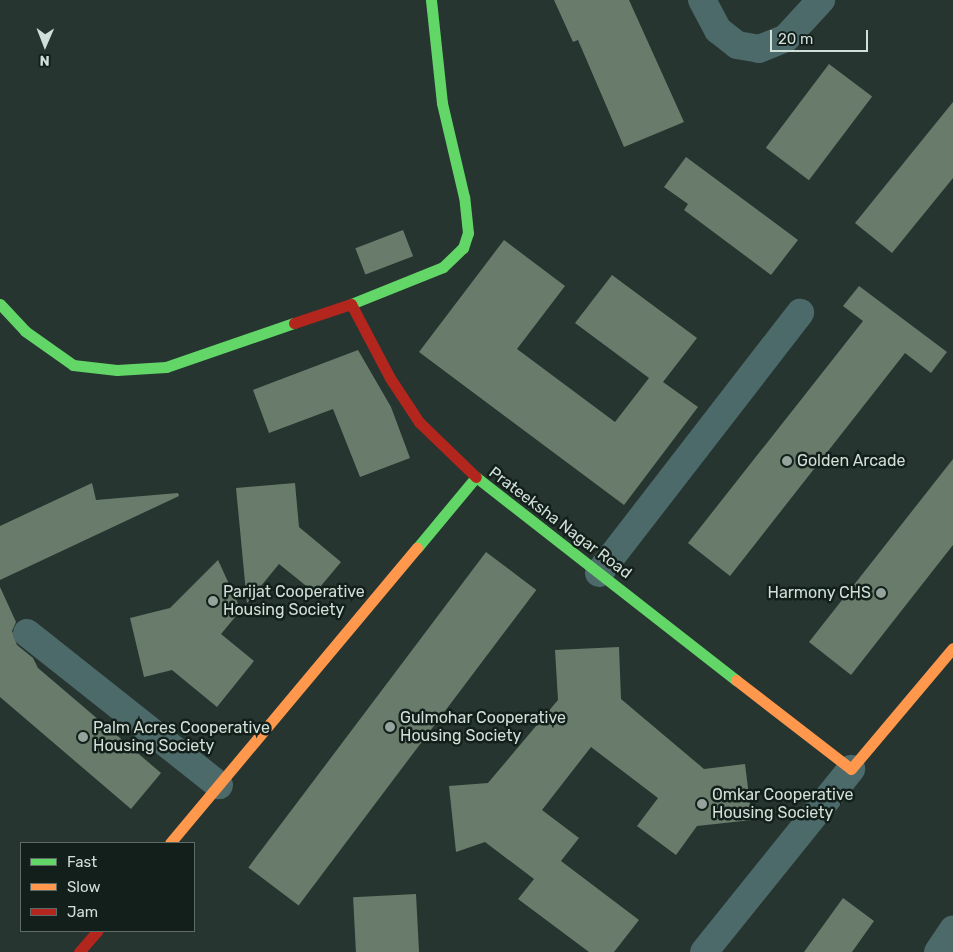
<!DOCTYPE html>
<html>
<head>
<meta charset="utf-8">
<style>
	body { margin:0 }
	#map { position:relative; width:953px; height:952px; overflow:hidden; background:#263530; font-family:Rubik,sans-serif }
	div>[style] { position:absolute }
	.building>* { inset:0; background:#697c6b; transform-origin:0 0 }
	.street>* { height:28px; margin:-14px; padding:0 14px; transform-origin:14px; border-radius:14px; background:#4d6a6a }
	.fast>* { height:11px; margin:-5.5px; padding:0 5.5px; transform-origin:5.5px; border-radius:5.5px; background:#63d668 }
	.slow>* { height:11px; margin:-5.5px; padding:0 5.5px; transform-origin:5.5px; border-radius:5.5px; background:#ff974d }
	.jam>* { height:11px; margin:-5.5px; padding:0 5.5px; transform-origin:5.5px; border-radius:5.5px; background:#b3261e }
	.dots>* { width:14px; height:14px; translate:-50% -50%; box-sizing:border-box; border:2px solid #131f1a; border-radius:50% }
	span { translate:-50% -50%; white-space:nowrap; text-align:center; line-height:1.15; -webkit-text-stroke:5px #131f1a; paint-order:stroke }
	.poi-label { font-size:16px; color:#d0dfd8 }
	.left { translate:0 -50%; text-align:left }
	.right { translate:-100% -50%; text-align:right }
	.street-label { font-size:16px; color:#d0dfd8 }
	.legend { position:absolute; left:20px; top:842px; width:175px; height:90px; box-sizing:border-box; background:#131f1a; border:1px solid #5f6c66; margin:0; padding:6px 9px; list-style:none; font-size:15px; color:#d0dfd8 }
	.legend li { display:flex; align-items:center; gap:10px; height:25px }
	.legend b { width:25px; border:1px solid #5f6c66 }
	.north { position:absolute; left:20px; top:20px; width:50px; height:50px; -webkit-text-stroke:4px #131f1a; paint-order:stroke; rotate:181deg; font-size:14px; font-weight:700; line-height:20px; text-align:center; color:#d0dfd8 }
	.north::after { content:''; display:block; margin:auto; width:18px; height:22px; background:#d0dfd8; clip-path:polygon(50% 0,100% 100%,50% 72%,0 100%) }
	.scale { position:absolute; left:770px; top:30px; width:98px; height:22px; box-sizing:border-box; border:2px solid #d0dfd8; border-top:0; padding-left:6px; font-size:15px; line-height:18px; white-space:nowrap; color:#d0dfd8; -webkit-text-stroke:4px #131f1a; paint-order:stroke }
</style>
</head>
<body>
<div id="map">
	<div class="building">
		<i style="clip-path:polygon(554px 0,629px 0,684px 122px,624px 147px,578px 40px,573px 42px)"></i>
		<i style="left:829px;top:64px;width:54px;height:105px;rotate:37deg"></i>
		<i style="clip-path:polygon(953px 102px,953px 178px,892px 253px,855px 223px)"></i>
		<i style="clip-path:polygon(686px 157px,798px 240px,771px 275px,684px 210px,688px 204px,664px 187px)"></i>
		<i style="left:403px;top:230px;width:28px;height:51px;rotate:69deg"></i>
		<i style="clip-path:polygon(504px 240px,565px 286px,517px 349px,615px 422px,649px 378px,575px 323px,612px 275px,697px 338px,663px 382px,698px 407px,624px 505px,419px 352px)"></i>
		<i style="clip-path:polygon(859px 286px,947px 352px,931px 373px,905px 353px,730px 576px,688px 543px,863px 321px,843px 306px)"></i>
		<i style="clip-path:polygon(358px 350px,391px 407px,410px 458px,360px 477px,333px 409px,269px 433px,253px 390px)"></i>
		<i style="clip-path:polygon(953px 459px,953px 545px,851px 675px,809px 642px)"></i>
		<i style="clip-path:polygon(92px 483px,96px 500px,178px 493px,179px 496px,0 580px,0 526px)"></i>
		<i style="clip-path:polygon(295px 483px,299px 527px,341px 562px,315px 593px,279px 564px,247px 603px,236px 488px)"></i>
		<i style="left:486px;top:552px;width:63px;height:395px;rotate:37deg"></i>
		<i style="clip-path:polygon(218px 560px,241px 610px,221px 634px,254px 661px,217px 707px,172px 670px,144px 677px,130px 618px,170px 608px)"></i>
		<i style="clip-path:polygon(0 587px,16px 622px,12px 631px,17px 645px,33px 658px,38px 668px,161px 773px,131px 809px,0 697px)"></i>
		<i style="clip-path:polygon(619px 647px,621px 699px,704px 769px,745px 764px,752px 820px,697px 826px,676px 855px,637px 826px,658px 798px,591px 747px,542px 810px,579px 838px,561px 861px,639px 920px,614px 952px,589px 952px,518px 899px,534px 879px,485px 842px,456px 852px,449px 786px,488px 783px,558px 700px,555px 650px)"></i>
		<i style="left:416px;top:894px;width:58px;height:63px;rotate:87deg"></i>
		<i style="clip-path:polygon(843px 898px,874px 921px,852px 952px,804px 952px)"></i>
	</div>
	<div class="street">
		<i style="left:702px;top:0;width:34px;rotate:62deg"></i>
		<i style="left:718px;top:30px;width:24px;rotate:38deg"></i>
		<i style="left:737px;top:45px;width:22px;rotate:10deg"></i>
		<i style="left:759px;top:49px;width:29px;rotate:-22deg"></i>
		<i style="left:786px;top:38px;width:52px;rotate:-47.4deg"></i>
		<i style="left:599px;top:573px;width:329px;rotate:-52.3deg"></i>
		<i style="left:27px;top:633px;width:245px;rotate:38.4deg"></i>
		<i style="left:704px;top:952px;width:235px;rotate:-51.2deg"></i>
		<i style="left:938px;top:952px;width:27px;rotate:-56deg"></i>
	</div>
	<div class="fast">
		<i style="left:0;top:304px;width:37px;rotate:47deg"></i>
		<i style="left:25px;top:331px;width:59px;rotate:35.3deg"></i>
		<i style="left:73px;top:365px;width:44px;rotate:6.5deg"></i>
		<i style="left:117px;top:370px;width:49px;rotate:-3.5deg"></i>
		<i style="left:166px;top:367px;width:135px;rotate:-19deg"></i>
		<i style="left:351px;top:304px;width:99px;rotate:-21.9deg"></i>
		<i style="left:443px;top:267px;width:28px;rotate:-44deg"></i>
		<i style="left:463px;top:248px;width:16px;rotate:-72deg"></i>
		<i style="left:468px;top:233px;width:36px;rotate:-96deg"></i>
		<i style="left:464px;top:197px;width:97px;rotate:-103.2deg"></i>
		<i style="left:442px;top:103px;width:104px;rotate:-96.1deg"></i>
		<i style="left:417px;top:548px;width:92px;rotate:-50.3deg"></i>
		<i style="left:476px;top:477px;width:330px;rotate:38deg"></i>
	</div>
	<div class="slow">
		<i style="left:736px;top:680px;width:145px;rotate:37.7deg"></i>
		<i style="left:851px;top:769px;width:158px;rotate:-49.9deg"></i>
		<i style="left:170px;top:843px;width:385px;rotate:-50.1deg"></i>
	</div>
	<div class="jam">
		<i style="left:294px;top:323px;width:60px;rotate:-18.4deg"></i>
		<i style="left:351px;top:304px;width:84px;rotate:62.2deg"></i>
		<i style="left:390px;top:378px;width:53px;rotate:56.6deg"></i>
		<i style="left:419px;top:422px;width:79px;rotate:44deg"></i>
		<i style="left:79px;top:952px;width:28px;rotate:-49deg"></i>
	</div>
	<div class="dots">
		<i style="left:787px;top:461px;background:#94a49d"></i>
		<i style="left:881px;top:593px;background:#94a49d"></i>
		<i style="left:213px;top:601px;background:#94a49d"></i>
		<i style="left:390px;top:727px;background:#94a49d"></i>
		<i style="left:83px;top:737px;background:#94a49d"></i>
		<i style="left:702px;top:804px;background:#94a49d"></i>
	</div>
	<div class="poi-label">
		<span class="left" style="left:797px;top:461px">Golden Arcade</span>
		<span class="left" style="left:223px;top:601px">Parijat Cooperative<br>Housing Society</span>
		<span class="right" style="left:871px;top:593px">Harmony CHS</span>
		<span class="left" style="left:400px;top:727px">Gulmohar Cooperative<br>Housing Society</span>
		<span class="left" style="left:93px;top:737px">Palm Acres Cooperative<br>Housing Society</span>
		<span class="left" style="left:712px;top:804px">Omkar Cooperative<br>Housing Society</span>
	</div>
	<div class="street-label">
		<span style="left:560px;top:523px;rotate:37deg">Prateeksha Nagar Road</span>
	</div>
	<ul class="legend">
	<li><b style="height:6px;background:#63d668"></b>Fast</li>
	<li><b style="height:6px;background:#ff974d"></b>Slow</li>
	<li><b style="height:6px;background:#b3261e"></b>Jam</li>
	</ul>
	<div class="north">N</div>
	<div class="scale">20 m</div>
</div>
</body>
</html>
